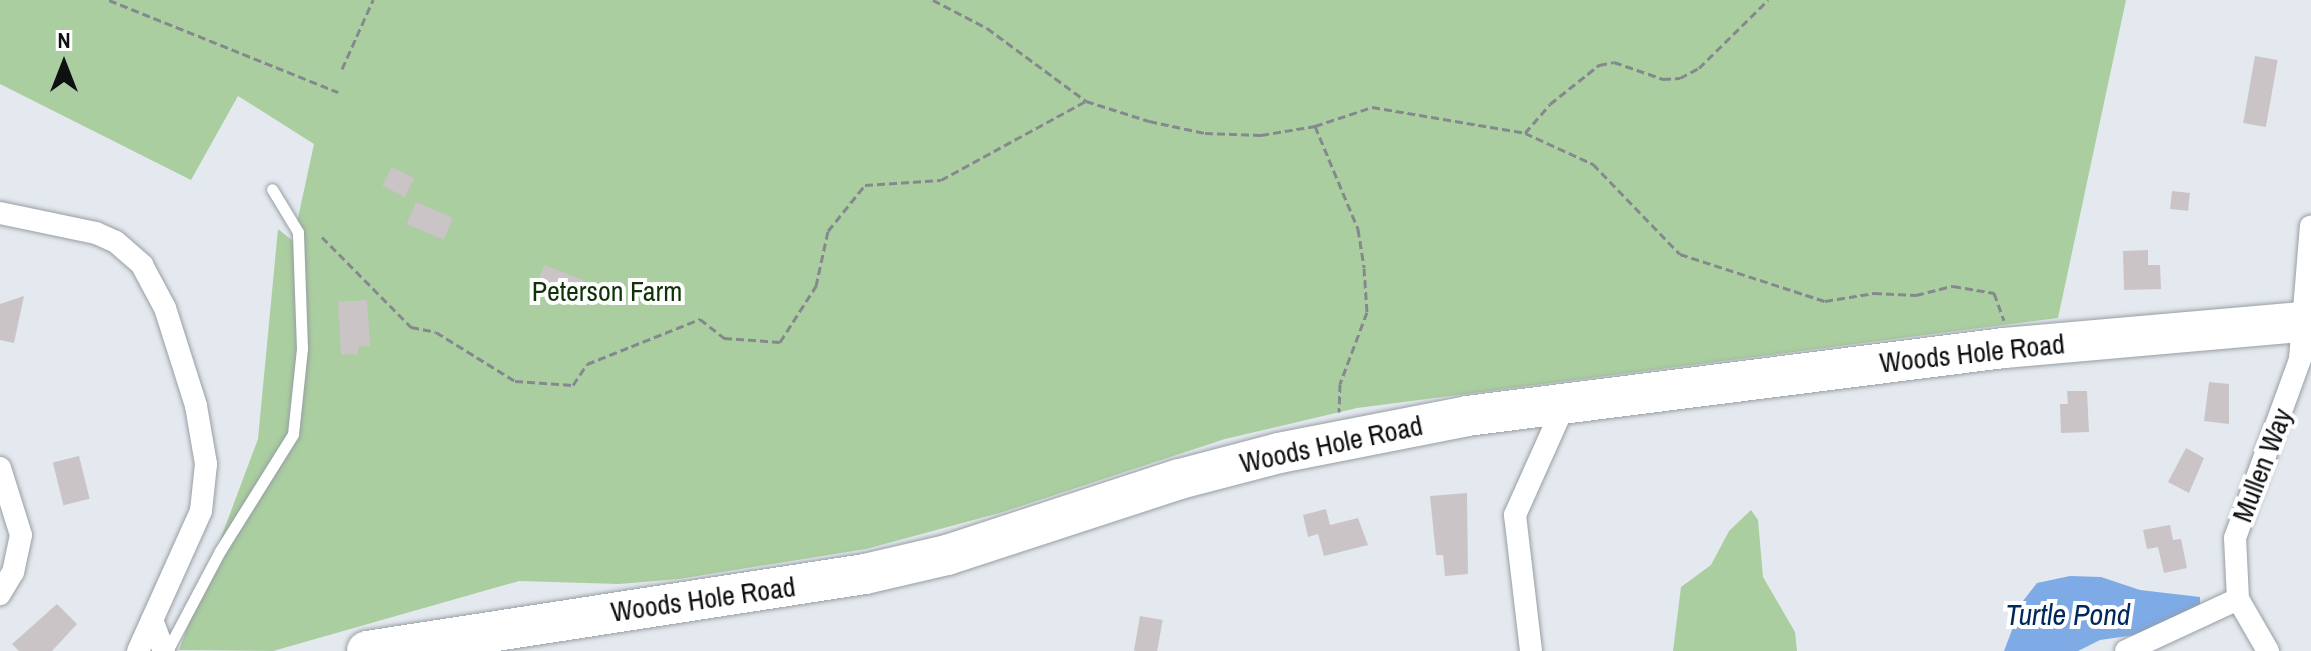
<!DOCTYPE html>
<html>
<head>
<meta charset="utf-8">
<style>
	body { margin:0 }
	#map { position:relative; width:2311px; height:651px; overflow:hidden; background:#e3e9ef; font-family:"Archivo Narrow",sans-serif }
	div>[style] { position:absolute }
	.green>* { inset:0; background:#aacea0 }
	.water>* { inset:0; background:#7eaae6 }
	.building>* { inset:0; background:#cbc4c7; transform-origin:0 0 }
	.path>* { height:3px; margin-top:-1.5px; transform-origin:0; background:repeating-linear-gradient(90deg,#85898e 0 8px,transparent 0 12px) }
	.roads { filter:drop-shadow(0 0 2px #989ea3) drop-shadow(0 0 2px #989ea3) }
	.lane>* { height:11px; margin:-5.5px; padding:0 5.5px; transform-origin:5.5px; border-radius:5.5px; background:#fff }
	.street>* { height:22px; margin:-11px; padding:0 11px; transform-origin:11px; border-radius:11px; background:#fff }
	.highway>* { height:40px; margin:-20px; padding:0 20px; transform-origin:20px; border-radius:20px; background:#fff }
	span { translate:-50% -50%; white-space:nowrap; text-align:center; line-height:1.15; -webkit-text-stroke:8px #fff; paint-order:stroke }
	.park-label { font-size:28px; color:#123308 }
	.street-label { font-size:28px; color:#0e1012 }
	.water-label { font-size:30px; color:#00285c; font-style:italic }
	.north { position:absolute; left:24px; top:24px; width:80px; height:80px; -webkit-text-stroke:6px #fff; paint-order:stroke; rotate:0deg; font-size:22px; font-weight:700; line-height:32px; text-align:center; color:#0e1012 }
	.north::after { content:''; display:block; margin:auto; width:28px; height:36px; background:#0e1012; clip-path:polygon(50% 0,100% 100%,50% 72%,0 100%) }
</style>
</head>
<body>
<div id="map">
	<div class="green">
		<i style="clip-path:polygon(0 0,2126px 0,2058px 318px,1357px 408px,1225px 439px,1003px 512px,866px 549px,679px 579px,619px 584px,519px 581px,273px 651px,179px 650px,258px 439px,278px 229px,293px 241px,314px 144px,238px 96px,191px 180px,0 84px)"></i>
		<i style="clip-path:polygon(1751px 510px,1758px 520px,1763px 577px,1795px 632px,1797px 651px,1673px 651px,1681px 587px,1711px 565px,1729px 531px)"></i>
	</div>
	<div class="water">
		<i style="clip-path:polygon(2070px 576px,2101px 577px,2140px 590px,2200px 597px,2200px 607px,2135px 635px,2100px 640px,2078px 651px,2004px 651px,2023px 601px,2037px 583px)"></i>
	</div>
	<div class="building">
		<i style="left:2255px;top:56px;width:23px;height:68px;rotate:10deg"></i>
		<i style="left:392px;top:167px;width:25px;height:21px;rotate:27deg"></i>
		<i style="left:2172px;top:191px;width:18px;height:18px;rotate:6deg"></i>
		<i style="left:416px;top:202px;width:40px;height:24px;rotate:23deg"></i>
		<i style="clip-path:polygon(2148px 250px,2148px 265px,2160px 265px,2161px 289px,2124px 290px,2123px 251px)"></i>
		<i style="left:544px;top:265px;width:42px;height:19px;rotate:21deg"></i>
		<i style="clip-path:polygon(24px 296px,14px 343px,0 340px,0 304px)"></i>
		<i style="clip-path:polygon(367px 300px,370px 346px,358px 347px,358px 354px,341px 355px,338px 302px)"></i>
		<i style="clip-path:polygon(2209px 382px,2229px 384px,2229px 424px,2204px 421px)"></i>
		<i style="clip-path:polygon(2067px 391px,2087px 391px,2089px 432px,2061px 433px,2060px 404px,2068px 404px)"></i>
		<i style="clip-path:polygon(2186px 448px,2204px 458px,2189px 493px,2168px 482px)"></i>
		<i style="left:79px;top:456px;width:44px;height:27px;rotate:76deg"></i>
		<i style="clip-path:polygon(1467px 493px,1468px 574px,1445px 576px,1443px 555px,1436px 555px,1430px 496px)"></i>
		<i style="clip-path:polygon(1326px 509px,1330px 525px,1358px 518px,1368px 545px,1324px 556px,1318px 534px,1308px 537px,1303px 515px)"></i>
		<i style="clip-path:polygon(2170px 525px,2173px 540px,2181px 539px,2187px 568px,2164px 573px,2158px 547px,2147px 549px,2143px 530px)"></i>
		<i style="clip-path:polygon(57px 604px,77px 624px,52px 651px,19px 651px,12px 644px)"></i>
		<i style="left:1140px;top:616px;width:23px;height:35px;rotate:10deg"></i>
	</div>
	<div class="path">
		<i style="left:109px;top:0;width:247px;rotate:21.9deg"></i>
		<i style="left:933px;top:0;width:61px;rotate:27.4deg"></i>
		<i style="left:987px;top:28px;width:123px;rotate:36.4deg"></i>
		<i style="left:1086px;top:101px;width:66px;rotate:17.6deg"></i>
		<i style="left:1149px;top:121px;width:57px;rotate:12.1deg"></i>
		<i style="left:1205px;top:133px;width:56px;rotate:2deg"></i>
		<i style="left:1261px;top:135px;width:55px;rotate:-9.5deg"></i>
		<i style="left:1315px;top:126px;width:60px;rotate:-18.4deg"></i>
		<i style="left:1372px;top:107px;width:155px;rotate:9.6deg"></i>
		<i style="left:1525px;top:133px;width:75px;rotate:24.5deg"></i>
		<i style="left:1593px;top:164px;width:125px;rotate:46deg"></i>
		<i style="left:1680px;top:254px;width:152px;rotate:18deg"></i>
		<i style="left:1825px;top:301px;width:50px;rotate:-9.3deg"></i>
		<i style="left:1874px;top:293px;width:42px;rotate:2.7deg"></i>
		<i style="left:1916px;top:295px;width:38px;rotate:-14deg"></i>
		<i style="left:1953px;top:286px;width:42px;rotate:9.7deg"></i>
		<i style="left:1994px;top:293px;width:29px;rotate:70deg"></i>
		<i style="left:342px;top:69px;width:76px;rotate:-65.8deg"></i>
		<i style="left:1315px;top:126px;width:112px;rotate:67.3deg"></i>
		<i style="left:1358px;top:229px;width:39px;rotate:81deg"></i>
		<i style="left:1364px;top:268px;width:44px;rotate:86.1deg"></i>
		<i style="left:1367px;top:312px;width:77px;rotate:110.6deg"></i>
		<i style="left:1340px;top:384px;width:28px;rotate:92deg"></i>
		<i style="left:1525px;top:133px;width:38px;rotate:-49deg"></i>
		<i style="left:1550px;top:104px;width:63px;rotate:-38.5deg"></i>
		<i style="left:1599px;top:65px;width:15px;rotate:-11deg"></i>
		<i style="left:1614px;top:62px;width:52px;rotate:19.1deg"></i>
		<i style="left:1663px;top:79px;width:17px;rotate:-3deg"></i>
		<i style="left:1680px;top:78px;width:21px;rotate:-28deg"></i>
		<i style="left:1699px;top:68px;width:97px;rotate:-44.6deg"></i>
		<i style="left:322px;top:237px;width:127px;rotate:45.3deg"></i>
		<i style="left:411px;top:327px;width:25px;rotate:11deg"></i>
		<i style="left:436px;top:332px;width:93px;rotate:31.8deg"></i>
		<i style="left:515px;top:381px;width:58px;rotate:3.9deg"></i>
		<i style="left:573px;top:385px;width:25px;rotate:-56deg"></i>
		<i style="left:587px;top:364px;width:122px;rotate:-21.7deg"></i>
		<i style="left:700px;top:319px;width:31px;rotate:38deg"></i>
		<i style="left:724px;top:338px;width:56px;rotate:4.1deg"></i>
		<i style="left:780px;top:342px;width:67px;rotate:-57.3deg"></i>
		<i style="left:816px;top:286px;width:56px;rotate:-77.7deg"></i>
		<i style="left:828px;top:231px;width:59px;rotate:-51.2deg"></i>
		<i style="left:865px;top:185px;width:76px;rotate:-3.8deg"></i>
		<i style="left:941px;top:180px;width:165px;rotate:-28.6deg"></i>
	</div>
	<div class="roads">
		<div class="lane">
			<i style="left:167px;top:651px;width:113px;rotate:-62.1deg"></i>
			<i style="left:220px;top:551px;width:138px;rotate:-58deg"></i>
			<i style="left:293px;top:434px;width:85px;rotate:-84deg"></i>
			<i style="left:302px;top:349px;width:117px;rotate:-92deg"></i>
			<i style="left:298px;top:232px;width:50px;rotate:-121.2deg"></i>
		</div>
		<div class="street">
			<i style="left:0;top:213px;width:98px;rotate:11.8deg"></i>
			<i style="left:96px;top:233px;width:22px;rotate:24deg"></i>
			<i style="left:116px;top:242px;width:35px;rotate:41deg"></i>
			<i style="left:142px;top:265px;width:49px;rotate:61.9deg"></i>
			<i style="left:165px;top:308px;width:103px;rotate:72.4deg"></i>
			<i style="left:196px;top:406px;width:59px;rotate:80.2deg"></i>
			<i style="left:206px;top:464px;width:47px;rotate:96.1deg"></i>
			<i style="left:201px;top:511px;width:154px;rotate:114.2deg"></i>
			<i style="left:0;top:468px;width:70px;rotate:72.6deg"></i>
			<i style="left:21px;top:535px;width:38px;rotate:102deg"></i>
			<i style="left:13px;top:572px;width:26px;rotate:121deg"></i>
			<i style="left:152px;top:620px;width:33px;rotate:69deg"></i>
			<i style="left:1531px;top:651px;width:137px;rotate:-96.7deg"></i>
			<i style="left:1515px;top:515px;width:123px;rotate:-65.9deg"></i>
			<i style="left:2126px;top:651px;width:123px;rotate:-24.9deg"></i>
			<i style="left:2268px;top:651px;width:60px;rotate:-120deg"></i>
			<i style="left:2238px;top:599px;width:61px;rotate:-92.8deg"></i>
			<i style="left:2235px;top:538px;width:190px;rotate:-70deg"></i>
			<i style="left:2300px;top:359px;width:133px;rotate:-85.3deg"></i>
		</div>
		<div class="highway">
			<i style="left:367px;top:651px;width:504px;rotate:-8.79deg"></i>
			<i style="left:865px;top:574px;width:84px;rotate:-13deg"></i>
			<i style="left:947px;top:555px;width:245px;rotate:-18.1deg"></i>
			<i style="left:1180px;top:479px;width:102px;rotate:-14.7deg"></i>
			<i style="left:1279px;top:453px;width:192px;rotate:-11.1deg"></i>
			<i style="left:1467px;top:416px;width:541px;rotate:-7.22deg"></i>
			<i style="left:2004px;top:348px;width:308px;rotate:-5deg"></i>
		</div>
	</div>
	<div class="park-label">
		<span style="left:607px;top:291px">Peterson Farm</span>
	</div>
	<div class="street-label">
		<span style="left:1972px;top:353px;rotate:-6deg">Woods Hole Road</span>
		<span style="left:1331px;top:444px;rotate:-12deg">Woods Hole Road</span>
		<span style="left:2262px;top:465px;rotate:-69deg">Mullen Way</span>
		<span style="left:703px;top:599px;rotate:-8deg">Woods Hole Road</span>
	</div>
	<div class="water-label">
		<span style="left:2068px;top:614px">Turtle Pond</span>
	</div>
	<div class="north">N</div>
</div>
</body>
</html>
